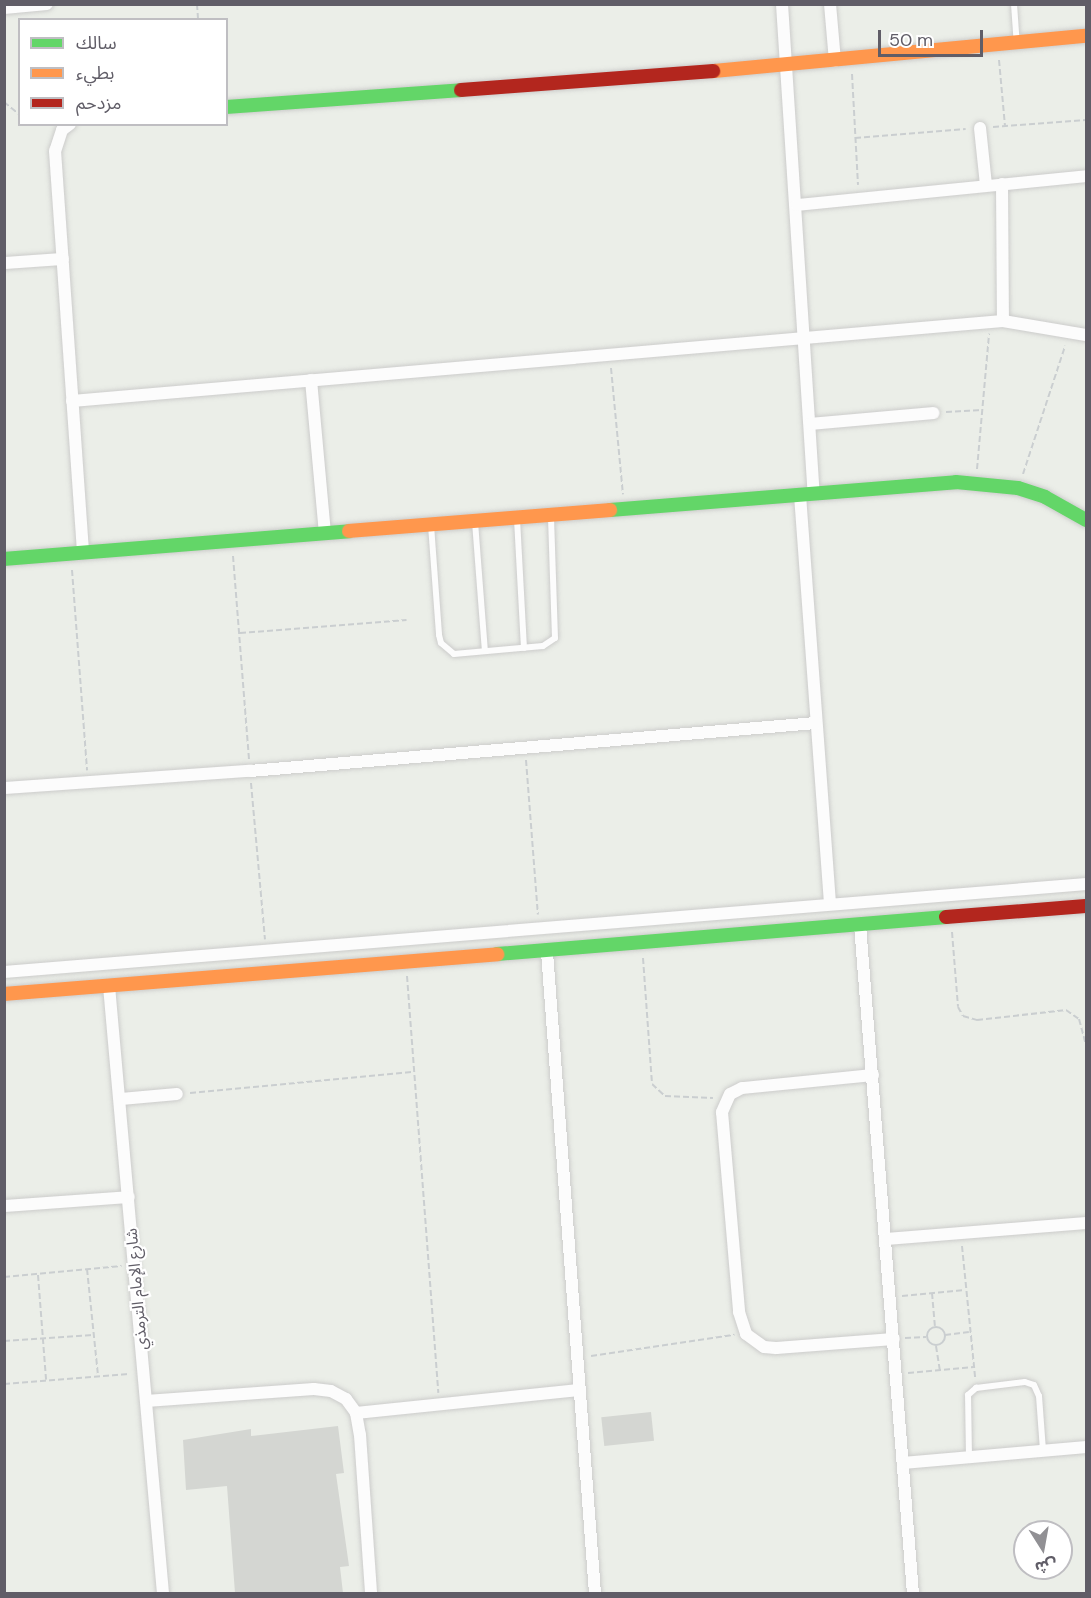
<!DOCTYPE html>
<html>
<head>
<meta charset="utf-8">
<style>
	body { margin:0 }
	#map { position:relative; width:1091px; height:1598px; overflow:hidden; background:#ebeee8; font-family:"DM Sans","Noto Sans Arabic",sans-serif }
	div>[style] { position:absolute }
	.building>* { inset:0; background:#d4d6d2; transform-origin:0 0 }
	.path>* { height:2px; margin-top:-1px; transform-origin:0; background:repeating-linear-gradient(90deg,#caced0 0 6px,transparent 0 9px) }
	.path>.ring { margin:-1px; padding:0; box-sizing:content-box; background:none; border:2px solid #caced0; border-radius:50% }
	.roads { filter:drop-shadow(0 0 2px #cccccb) drop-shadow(0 0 2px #cccccb) }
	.lane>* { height:6px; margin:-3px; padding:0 3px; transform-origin:3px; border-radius:3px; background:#fcfcfc }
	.street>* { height:12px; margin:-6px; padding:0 6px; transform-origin:6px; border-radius:6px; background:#fcfcfc }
	.fast>* { height:14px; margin:-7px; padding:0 7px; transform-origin:7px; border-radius:7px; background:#63d668 }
	.slow>* { height:14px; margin:-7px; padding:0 7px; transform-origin:7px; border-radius:7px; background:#ff974d }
	.jam>* { height:14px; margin:-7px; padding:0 7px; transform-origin:7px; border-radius:7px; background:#b3261e }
	span { translate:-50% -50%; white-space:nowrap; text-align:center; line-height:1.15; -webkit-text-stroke:4.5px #fff; paint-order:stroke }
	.street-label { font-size:16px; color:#605d67 }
	.frame { position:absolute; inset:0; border:6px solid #605d67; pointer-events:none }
	.legend { position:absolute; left:18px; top:18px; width:210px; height:108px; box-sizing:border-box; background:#fff; border:2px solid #bfbec2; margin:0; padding:8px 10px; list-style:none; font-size:18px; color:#605d67 }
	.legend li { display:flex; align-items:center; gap:12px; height:30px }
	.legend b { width:30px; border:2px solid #bfbec2 }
	.north { position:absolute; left:1013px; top:1520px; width:60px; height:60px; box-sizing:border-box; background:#fff; border:2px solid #bfbec2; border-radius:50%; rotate:169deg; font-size:16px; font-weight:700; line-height:24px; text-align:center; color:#605d67 }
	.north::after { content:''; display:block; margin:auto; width:21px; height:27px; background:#919094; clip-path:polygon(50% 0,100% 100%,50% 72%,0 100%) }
	.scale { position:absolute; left:878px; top:30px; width:105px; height:27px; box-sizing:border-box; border:3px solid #605d67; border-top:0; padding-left:8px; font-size:18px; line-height:21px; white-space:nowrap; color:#605d67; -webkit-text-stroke:4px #fff; paint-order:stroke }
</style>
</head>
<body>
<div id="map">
	<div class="building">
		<i style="left:651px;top:1412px;width:29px;height:50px;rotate:84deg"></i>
		<i style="clip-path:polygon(338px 1426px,344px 1473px,336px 1474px,349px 1566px,340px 1567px,343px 1593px,235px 1593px,227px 1486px,186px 1490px,183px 1440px,251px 1429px,251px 1436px)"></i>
	</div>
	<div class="path">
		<i style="left:197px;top:4px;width:16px;rotate:86deg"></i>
		<i style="left:999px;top:60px;width:66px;rotate:84.8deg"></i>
		<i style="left:852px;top:74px;width:111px;rotate:86.9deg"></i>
		<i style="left:4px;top:102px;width:21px;rotate:39deg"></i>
		<i style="left:993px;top:127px;width:93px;rotate:-4.3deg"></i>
		<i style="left:855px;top:138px;width:111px;rotate:-4.6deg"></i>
		<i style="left:611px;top:368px;width:127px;rotate:84.6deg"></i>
		<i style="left:946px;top:412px;width:36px;rotate:-3deg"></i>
		<i style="left:977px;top:469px;width:136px;rotate:-84.9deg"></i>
		<i style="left:1023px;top:474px;width:135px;rotate:-71.8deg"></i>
		<i style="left:233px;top:556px;width:204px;rotate:85.5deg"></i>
		<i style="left:72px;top:570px;width:201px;rotate:85.7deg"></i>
		<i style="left:240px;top:633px;width:167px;rotate:-4.5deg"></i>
		<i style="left:526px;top:760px;width:155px;rotate:85.6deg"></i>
		<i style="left:251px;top:783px;width:157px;rotate:84.9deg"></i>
		<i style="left:952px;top:932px;width:75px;rotate:85.4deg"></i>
		<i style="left:958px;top:1007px;width:10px;rotate:61deg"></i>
		<i style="left:963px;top:1016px;width:15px;rotate:16deg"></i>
		<i style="left:977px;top:1020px;width:90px;rotate:-6.4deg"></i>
		<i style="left:1066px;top:1010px;width:16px;rotate:35deg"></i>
		<i style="left:1079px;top:1019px;width:28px;rotate:75deg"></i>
		<i style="left:643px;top:958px;width:126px;rotate:85.9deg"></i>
		<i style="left:652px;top:1084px;width:18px;rotate:43deg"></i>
		<i style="left:665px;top:1096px;width:48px;rotate:2.4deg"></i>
		<i style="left:407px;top:976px;width:418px;rotate:85.7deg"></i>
		<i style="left:190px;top:1093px;width:225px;rotate:-5.4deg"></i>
		<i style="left:962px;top:1246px;width:132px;rotate:84.3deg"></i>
		<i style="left:87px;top:1269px;width:108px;rotate:84.1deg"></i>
		<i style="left:38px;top:1275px;width:105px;rotate:85.6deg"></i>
		<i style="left:4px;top:1277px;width:118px;rotate:-5.4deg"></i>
		<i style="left:932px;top:1293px;width:33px;rotate:85deg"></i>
		<i style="left:902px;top:1296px;width:63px;rotate:-5.4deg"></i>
		<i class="ring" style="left:927px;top:1327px;width:16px;height:16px"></i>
		<i style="left:945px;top:1335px;width:24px;rotate:-7deg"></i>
		<i style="left:905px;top:1338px;width:21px;rotate:-3deg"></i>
		<i style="left:4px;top:1341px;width:89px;rotate:-3.9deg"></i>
		<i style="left:936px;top:1346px;width:24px;rotate:81deg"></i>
		<i style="left:591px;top:1356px;width:145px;rotate:-8.4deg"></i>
		<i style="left:908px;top:1373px;width:66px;rotate:-5.2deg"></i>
		<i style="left:4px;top:1384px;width:125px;rotate:-4.6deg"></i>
	</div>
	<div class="roads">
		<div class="lane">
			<i style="left:1014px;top:4px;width:39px;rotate:86deg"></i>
			<i style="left:517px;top:519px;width:129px;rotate:86.9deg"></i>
			<i style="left:475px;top:522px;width:129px;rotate:85.6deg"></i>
			<i style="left:431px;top:525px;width:110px;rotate:85.8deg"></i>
			<i style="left:439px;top:635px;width:8px;rotate:76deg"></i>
			<i style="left:441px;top:643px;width:17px;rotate:40deg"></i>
			<i style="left:454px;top:654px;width:89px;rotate:-5.1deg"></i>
			<i style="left:543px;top:646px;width:14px;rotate:-34deg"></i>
			<i style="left:555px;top:638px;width:121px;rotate:-91.9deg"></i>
			<i style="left:969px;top:1457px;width:62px;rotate:-90.9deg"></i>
			<i style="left:968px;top:1395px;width:11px;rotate:-41deg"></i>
			<i style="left:976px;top:1388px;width:49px;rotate:-7deg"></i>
			<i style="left:1025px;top:1382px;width:9px;rotate:18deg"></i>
			<i style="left:1034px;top:1385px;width:12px;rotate:66deg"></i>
			<i style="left:1039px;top:1396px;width:54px;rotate:85.8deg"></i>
		</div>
		<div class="street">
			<i style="left:782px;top:4px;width:491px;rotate:86.3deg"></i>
			<i style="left:830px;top:4px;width:57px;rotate:85deg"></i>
			<i style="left:4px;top:8px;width:43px;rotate:-5.3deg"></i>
			<i style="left:70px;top:124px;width:10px;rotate:143deg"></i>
			<i style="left:62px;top:130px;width:22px;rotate:108deg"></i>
			<i style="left:55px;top:151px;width:403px;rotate:86deg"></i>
			<i style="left:980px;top:128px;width:57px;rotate:84deg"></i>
			<i style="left:1002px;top:184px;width:137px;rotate:89.6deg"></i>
			<i style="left:797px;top:205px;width:290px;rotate:-5.7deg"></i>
			<i style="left:4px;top:263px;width:59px;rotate:-3.9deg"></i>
			<i style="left:311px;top:380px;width:154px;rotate:84.8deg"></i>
			<i style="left:72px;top:401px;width:934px;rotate:-4.91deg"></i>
			<i style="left:1003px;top:321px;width:84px;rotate:9.6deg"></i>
			<i style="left:810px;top:424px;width:124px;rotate:-5.1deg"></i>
			<i style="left:800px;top:495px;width:410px;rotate:85.8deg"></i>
			<i style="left:4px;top:788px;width:247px;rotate:-4deg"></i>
			<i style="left:250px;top:771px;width:568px;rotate:-4.85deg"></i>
			<i style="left:860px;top:925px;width:671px;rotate:85.47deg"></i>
			<i style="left:547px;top:952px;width:644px;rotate:85.72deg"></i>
			<i style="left:4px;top:972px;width:1086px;rotate:-4.65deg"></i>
			<i style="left:109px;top:986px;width:610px;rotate:84.92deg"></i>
			<i style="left:873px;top:1075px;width:132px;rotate:174.3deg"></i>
			<i style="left:742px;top:1088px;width:13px;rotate:153deg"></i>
			<i style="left:730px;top:1094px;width:20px;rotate:114deg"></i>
			<i style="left:722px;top:1112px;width:201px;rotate:85.1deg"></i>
			<i style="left:739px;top:1312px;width:23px;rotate:72deg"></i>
			<i style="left:746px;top:1334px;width:22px;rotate:36deg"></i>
			<i style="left:764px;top:1347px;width:12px;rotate:5deg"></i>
			<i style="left:776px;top:1348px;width:118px;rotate:-4.4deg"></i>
			<i style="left:121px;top:1099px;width:56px;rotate:-5.1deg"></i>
			<i style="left:4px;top:1206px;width:125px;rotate:-4.1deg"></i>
			<i style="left:886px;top:1239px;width:201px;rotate:-4.6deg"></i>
			<i style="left:146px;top:1401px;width:168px;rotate:-4.1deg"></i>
			<i style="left:314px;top:1389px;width:17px;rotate:7deg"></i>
			<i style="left:331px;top:1391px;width:17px;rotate:28deg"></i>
			<i style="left:346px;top:1399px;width:17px;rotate:54deg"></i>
			<i style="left:356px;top:1413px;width:22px;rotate:80deg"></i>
			<i style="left:360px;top:1435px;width:159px;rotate:86deg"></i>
			<i style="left:356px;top:1413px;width:224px;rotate:-5.9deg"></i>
			<i style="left:903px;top:1463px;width:184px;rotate:-5deg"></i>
		</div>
		<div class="fast">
			<i style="left:226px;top:107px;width:236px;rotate:-4.1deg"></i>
			<i style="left:610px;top:510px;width:347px;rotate:-4.6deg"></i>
			<i style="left:956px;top:482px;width:62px;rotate:5.5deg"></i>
			<i style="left:1018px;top:488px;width:28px;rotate:18deg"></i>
			<i style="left:1045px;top:497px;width:47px;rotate:29.3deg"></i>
			<i style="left:4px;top:559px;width:346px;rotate:-4.6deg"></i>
			<i style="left:497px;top:954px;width:451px;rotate:-4.7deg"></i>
		</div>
		<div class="slow">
			<i style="left:713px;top:71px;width:375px;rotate:-5.4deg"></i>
			<i style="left:349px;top:531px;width:262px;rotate:-4.6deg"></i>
			<i style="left:4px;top:994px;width:495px;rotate:-4.6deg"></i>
		</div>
		<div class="jam">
			<i style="left:461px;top:90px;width:253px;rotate:-4.3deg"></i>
			<i style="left:946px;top:917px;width:140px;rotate:-4.5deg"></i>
		</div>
	</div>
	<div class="street-label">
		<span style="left:137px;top:1289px;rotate:-95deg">شارع الإمام الترمذي</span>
	</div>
	<div class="frame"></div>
	<ul class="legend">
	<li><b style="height:8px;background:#63d668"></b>سالك</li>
	<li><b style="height:8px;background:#ff974d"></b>بطيء</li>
	<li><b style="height:8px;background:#b3261e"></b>مزدحم</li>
	</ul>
	<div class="north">ش</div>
	<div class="scale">50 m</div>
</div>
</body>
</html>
